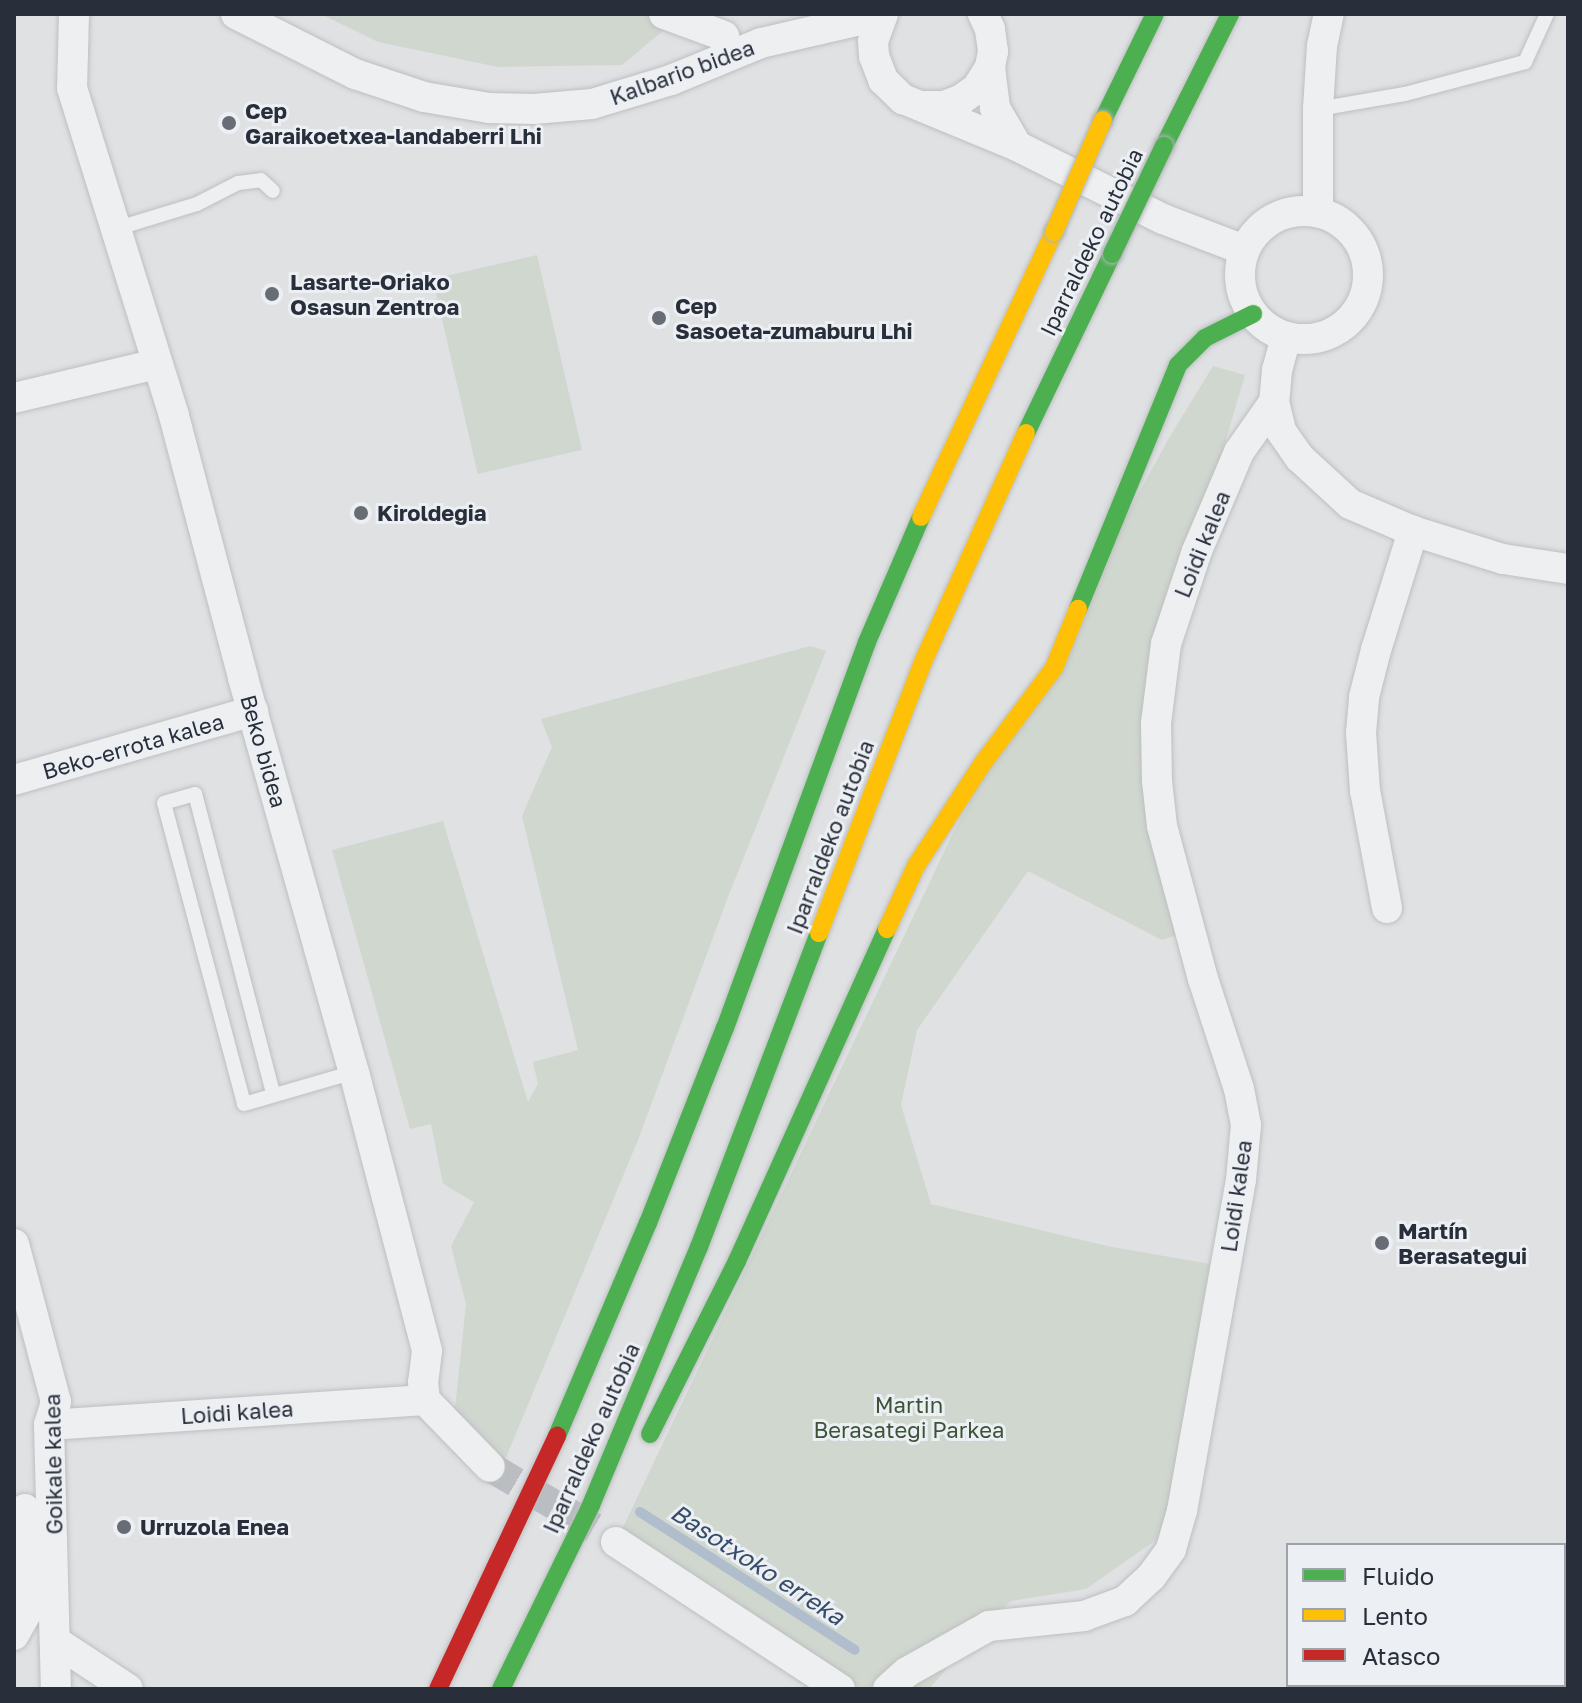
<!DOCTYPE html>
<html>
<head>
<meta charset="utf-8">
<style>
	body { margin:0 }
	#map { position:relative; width:1582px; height:1703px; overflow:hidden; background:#dfe1e3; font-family:"Golos Text",sans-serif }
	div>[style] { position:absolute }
	.green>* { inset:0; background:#d0d7cf; transform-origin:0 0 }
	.stream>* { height:10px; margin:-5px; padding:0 5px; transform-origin:5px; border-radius:5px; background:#afbdcc }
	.street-tunnel>* { height:30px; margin-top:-15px; transform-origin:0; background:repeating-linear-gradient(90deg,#babdc1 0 30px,transparent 0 45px) }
	.roads { filter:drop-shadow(0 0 2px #bdbfc1) drop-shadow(0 0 2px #bdbfc1) }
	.lane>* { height:14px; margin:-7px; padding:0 7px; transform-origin:7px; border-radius:7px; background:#eeeff0 }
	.street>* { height:30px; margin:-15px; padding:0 15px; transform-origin:15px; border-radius:15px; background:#eeeff0 }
	.street>.ring { margin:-15px; padding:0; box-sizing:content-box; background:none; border:30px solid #eeeff0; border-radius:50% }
	.fast>* { height:18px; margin:-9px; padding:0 9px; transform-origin:9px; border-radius:9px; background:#4caf50 }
	.slow>* { height:18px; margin:-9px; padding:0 9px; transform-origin:9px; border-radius:9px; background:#ffc107 }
	.jam>* { height:18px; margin:-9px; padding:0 9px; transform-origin:9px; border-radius:9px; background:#c62828 }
	.bridges { filter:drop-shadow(0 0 2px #b1b4b8) drop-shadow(0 0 2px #b1b4b8) }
	.fast-bridge>* { height:18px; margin:-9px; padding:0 9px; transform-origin:9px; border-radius:9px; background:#4caf50 }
	.slow-bridge>* { height:18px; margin:-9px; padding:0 9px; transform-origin:9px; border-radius:9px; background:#ffc107 }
	.dots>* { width:22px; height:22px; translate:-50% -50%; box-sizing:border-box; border:4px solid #eceff3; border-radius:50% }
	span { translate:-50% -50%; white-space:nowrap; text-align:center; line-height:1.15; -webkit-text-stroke:6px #eceff3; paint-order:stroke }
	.street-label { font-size:22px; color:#282e3a }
	.poi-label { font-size:22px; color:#282e3a; font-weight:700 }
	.left { translate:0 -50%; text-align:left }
	.park-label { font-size:22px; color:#3c5436 }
	.water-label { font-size:24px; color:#364d6a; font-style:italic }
	.frame { position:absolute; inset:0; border:16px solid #282e3a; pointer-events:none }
	.legend { position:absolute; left:1286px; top:1543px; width:280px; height:144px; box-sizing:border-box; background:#eceff3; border:2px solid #9ea2a9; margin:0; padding:10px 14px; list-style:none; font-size:24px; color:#282e3a }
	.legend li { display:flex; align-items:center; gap:16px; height:40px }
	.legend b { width:40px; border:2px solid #9ea2a9 }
</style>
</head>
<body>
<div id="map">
	<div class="green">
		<i style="clip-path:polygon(321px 14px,672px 14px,676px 20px,622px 65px,498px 67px,378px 42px)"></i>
		<i style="left:537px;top:255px;width:200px;height:107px;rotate:77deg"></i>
		<i style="clip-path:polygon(1213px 366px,1245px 375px,1172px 623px,1157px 781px,1189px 931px,1162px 940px,1028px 871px,917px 1030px,901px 1105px,931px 1204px,1107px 1246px,1210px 1264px,1163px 1535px,1086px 1589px,1011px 1601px,978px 1632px,929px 1689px,861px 1689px,616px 1542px,954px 831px,1169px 438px)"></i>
		<i style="clip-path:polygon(810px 646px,826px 651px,728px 897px,638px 1140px,500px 1472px,453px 1428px,466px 1304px,451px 1246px,474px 1202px,443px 1184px,431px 1124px,410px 1129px,332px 850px,443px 821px,528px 1102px,538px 1084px,533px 1062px,578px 1050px,522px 816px,552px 747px,541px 719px)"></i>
	</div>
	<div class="stream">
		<i style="left:640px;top:1512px;width:255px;rotate:32.7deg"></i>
		<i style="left:1564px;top:1620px;width:4px;rotate:-14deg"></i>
		<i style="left:1441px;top:1689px;width:6px;rotate:-39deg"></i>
	</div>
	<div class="street-tunnel">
		<i style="left:490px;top:1467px;width:126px;rotate:30.4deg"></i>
	</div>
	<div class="roads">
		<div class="lane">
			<i style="left:1318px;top:109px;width:88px;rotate:-9.8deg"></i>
			<i style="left:1405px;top:94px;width:124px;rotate:-14.9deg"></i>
			<i style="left:1525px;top:62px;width:53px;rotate:-65.4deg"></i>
			<i style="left:115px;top:229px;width:86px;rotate:-17deg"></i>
			<i style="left:197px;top:204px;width:46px;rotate:-27.1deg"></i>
			<i style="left:238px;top:183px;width:23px;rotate:-7deg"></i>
			<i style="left:261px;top:180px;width:16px;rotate:43deg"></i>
			<i style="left:273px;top:1093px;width:309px;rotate:-104.6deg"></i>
			<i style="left:195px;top:794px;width:32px;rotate:164deg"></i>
			<i style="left:164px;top:803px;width:311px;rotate:75.1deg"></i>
			<i style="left:244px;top:1104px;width:115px;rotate:-16.2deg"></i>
		</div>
		<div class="street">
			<i style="left:74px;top:14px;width:74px;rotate:91.5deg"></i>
			<i style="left:72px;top:88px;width:343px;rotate:72.7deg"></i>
			<i style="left:174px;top:416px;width:271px;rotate:75.2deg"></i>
			<i style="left:243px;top:678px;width:409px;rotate:74.3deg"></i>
			<i style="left:354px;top:1072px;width:288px;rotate:75.3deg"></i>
			<i style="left:427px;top:1351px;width:31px;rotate:97deg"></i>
			<i style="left:423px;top:1382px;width:18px;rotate:84deg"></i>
			<i style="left:425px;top:1400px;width:93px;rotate:45.9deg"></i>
			<i style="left:236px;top:14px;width:133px;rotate:26.8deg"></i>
			<i style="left:355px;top:74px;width:73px;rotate:18.4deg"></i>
			<i style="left:424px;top:97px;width:66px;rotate:9.6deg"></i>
			<i style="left:489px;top:108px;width:45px;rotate:1.3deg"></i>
			<i style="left:534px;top:109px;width:58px;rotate:-4.9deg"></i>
			<i style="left:592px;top:104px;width:83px;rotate:-16.9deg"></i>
			<i style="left:671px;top:80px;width:97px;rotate:-22.3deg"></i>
			<i style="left:761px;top:43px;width:124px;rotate:-13deg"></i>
			<i style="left:664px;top:14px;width:64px;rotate:20.1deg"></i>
			<i style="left:883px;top:14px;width:29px;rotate:110deg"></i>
			<i style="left:873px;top:41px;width:15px;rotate:86deg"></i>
			<i style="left:874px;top:56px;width:26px;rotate:69deg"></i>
			<i style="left:883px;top:80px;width:28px;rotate:44deg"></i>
			<i style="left:903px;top:99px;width:123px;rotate:22.4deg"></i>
			<i style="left:1017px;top:146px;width:163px;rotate:26.6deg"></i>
			<i style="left:1163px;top:219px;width:87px;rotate:20.9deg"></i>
			<i style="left:990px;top:67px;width:41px;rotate:83deg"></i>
			<i style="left:995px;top:108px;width:44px;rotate:59.9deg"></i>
			<i style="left:924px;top:106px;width:20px"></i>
			<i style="left:944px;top:106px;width:19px;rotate:-21deg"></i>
			<i style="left:962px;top:99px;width:19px;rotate:-36deg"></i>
			<i style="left:977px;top:88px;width:25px;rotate:-58deg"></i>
			<i style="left:990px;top:67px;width:16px;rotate:-79deg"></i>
			<i style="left:993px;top:51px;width:22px;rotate:-98deg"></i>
			<i style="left:990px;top:29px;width:17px;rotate:-115deg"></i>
			<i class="ring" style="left:1240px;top:211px;width:98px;height:98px"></i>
			<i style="left:1318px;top:212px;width:103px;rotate:-90deg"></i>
			<i style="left:1318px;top:109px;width:63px;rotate:-86.4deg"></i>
			<i style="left:1322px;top:46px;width:33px;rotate:-78deg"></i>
			<i style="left:1286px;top:337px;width:34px;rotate:105deg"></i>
			<i style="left:1277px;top:370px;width:32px;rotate:95deg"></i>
			<i style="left:1274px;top:402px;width:30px;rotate:76deg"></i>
			<i style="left:1281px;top:431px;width:33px;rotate:55deg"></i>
			<i style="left:1300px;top:458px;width:68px;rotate:42.6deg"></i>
			<i style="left:1350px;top:504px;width:69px;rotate:23.2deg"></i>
			<i style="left:1413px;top:531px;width:94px;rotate:17.3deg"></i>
			<i style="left:1503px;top:559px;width:66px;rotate:8.7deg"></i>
			<i style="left:14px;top:398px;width:147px;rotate:-13.4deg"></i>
			<i style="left:14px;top:780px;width:249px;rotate:-16.1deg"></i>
			<i style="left:1387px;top:908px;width:119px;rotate:-100.6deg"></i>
			<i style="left:1365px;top:791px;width:58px;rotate:-93.9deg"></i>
			<i style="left:1361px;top:733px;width:36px;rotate:-85deg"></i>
			<i style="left:1364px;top:697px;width:49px;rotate:-75.7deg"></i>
			<i style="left:1376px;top:650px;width:125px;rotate:-72.7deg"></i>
			<i style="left:14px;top:1244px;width:163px;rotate:75.1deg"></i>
			<i style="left:56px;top:1402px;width:24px;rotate:107deg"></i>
			<i style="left:49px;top:1425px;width:264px;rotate:88.5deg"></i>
			<i style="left:49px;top:1425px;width:377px;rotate:-3.8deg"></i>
			<i style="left:616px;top:1542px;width:268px;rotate:33.3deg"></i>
			<i style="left:14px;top:1635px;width:25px;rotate:-61deg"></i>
			<i style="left:26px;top:1613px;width:104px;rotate:-90.6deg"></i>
			<i style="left:55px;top:1641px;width:87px;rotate:33.3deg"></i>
			<i style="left:888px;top:1689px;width:25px;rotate:-42deg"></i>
			<i style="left:907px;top:1672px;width:94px;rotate:-29.3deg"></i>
			<i style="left:989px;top:1626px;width:96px;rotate:-6deg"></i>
			<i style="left:1084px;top:1616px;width:44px;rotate:-20.1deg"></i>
			<i style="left:1125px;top:1601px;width:35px;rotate:-43deg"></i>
			<i style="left:1151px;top:1577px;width:34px;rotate:-54deg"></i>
			<i style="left:1171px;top:1549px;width:40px;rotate:-74deg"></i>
			<i style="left:1182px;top:1511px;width:336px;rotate:-79.9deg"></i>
			<i style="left:1241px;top:1180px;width:55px;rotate:-84.8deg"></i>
			<i style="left:1246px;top:1125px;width:37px;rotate:-101deg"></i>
			<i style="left:1239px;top:1089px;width:116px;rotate:-108.1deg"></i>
			<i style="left:1203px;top:979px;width:158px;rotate:-105deg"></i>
			<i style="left:1162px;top:826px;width:45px;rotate:-96.3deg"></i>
			<i style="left:1157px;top:781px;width:58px;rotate:-91deg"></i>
			<i style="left:1156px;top:723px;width:80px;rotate:-82.8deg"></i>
			<i style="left:1166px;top:644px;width:98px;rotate:-71.6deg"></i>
			<i style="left:1197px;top:551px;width:108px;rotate:-67deg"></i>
			<i style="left:1239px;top:452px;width:61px;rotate:-55deg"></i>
		</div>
		<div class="fast">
			<i style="left:1103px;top:120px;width:118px;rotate:-63.9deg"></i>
			<i style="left:1164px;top:146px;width:148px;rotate:-63.4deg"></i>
			<i style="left:1026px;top:433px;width:199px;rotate:-64.3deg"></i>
			<i style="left:1078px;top:609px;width:264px;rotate:-67.7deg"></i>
			<i style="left:1178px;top:365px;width:38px;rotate:-45deg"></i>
			<i style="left:1205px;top:338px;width:54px;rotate:-26.6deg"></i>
			<i style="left:650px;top:1434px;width:194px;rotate:-63.3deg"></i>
			<i style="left:737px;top:1261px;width:364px;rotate:-65.7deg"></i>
			<i style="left:557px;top:1436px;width:232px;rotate:-66.9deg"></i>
			<i style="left:648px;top:1223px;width:210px;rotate:-68.5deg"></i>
			<i style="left:725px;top:1028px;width:411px;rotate:-69.8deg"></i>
			<i style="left:867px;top:642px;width:136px;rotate:-66.6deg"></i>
			<i style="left:501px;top:1689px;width:205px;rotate:-63.9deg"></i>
			<i style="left:591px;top:1505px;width:280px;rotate:-67.3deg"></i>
			<i style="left:699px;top:1247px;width:336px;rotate:-69.1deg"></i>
		</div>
		<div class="slow">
			<i style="left:921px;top:517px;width:315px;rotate:-65deg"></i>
			<i style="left:887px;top:929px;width:69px;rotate:-65.3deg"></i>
			<i style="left:916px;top:866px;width:123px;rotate:-57deg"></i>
			<i style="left:983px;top:763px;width:119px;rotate:-53.2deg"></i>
			<i style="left:1054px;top:668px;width:64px;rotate:-67.9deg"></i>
			<i style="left:819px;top:933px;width:290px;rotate:-69deg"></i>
			<i style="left:923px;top:662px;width:251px;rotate:-65.8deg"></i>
		</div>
		<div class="jam">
			<i style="left:438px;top:1689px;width:280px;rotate:-64.8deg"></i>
		</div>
	</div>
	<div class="bridges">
		<div class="fast-bridge">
			<i style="left:1112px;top:254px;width:120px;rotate:-64.3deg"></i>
		</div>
		<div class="slow-bridge">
			<i style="left:1054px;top:232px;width:122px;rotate:-66.4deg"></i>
		</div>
	</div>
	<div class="dots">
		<i style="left:229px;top:123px;background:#686d75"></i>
		<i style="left:272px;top:294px;background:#686d75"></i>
		<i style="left:659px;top:318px;background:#686d75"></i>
		<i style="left:361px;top:513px;background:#686d75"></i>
		<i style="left:1382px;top:1243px;background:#686d75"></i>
		<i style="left:124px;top:1527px;background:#686d75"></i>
	</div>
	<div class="street-label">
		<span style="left:682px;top:72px;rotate:-20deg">Kalbario bidea</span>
		<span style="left:1091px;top:242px;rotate:-64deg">Iparraldeko autobia</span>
		<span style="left:1202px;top:544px;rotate:-68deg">Loidi kalea</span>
		<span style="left:133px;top:746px;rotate:-16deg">Beko-errota kalea</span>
		<span style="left:264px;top:751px;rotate:74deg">Beko bidea</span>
		<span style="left:830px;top:837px;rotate:-69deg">Iparraldeko autobia</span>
		<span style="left:1236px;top:1196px;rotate:-82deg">Loidi kalea</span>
		<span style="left:237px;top:1412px;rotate:-4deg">Loidi kalea</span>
		<span style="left:591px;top:1438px;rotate:-66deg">Iparraldeko autobia</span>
		<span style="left:53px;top:1464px;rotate:-91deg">Goikale kalea</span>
	</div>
	<div class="poi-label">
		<span class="left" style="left:245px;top:123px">Cep<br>Garaikoetxea-landaberri Lhi</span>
		<span class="left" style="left:290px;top:294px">Lasarte-Oriako<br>Osasun Zentroa</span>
		<span class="left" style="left:675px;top:318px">Cep<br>Sasoeta-zumaburu Lhi</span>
		<span class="left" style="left:377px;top:513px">Kiroldegia</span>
		<span class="left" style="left:1398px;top:1243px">Martín<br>Berasategui</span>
		<span class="left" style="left:140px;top:1527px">Urruzola Enea</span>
	</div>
	<div class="park-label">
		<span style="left:909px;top:1417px">Martin<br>Berasategi Parkea</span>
	</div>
	<div class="water-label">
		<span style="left:758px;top:1564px;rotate:33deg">Basotxoko erreka</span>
	</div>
	<div class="frame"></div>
	<ul class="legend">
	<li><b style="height:10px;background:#4caf50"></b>Fluido</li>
	<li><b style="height:10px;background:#ffc107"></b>Lento</li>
	<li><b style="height:10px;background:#c62828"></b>Atasco</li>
	</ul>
</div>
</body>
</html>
